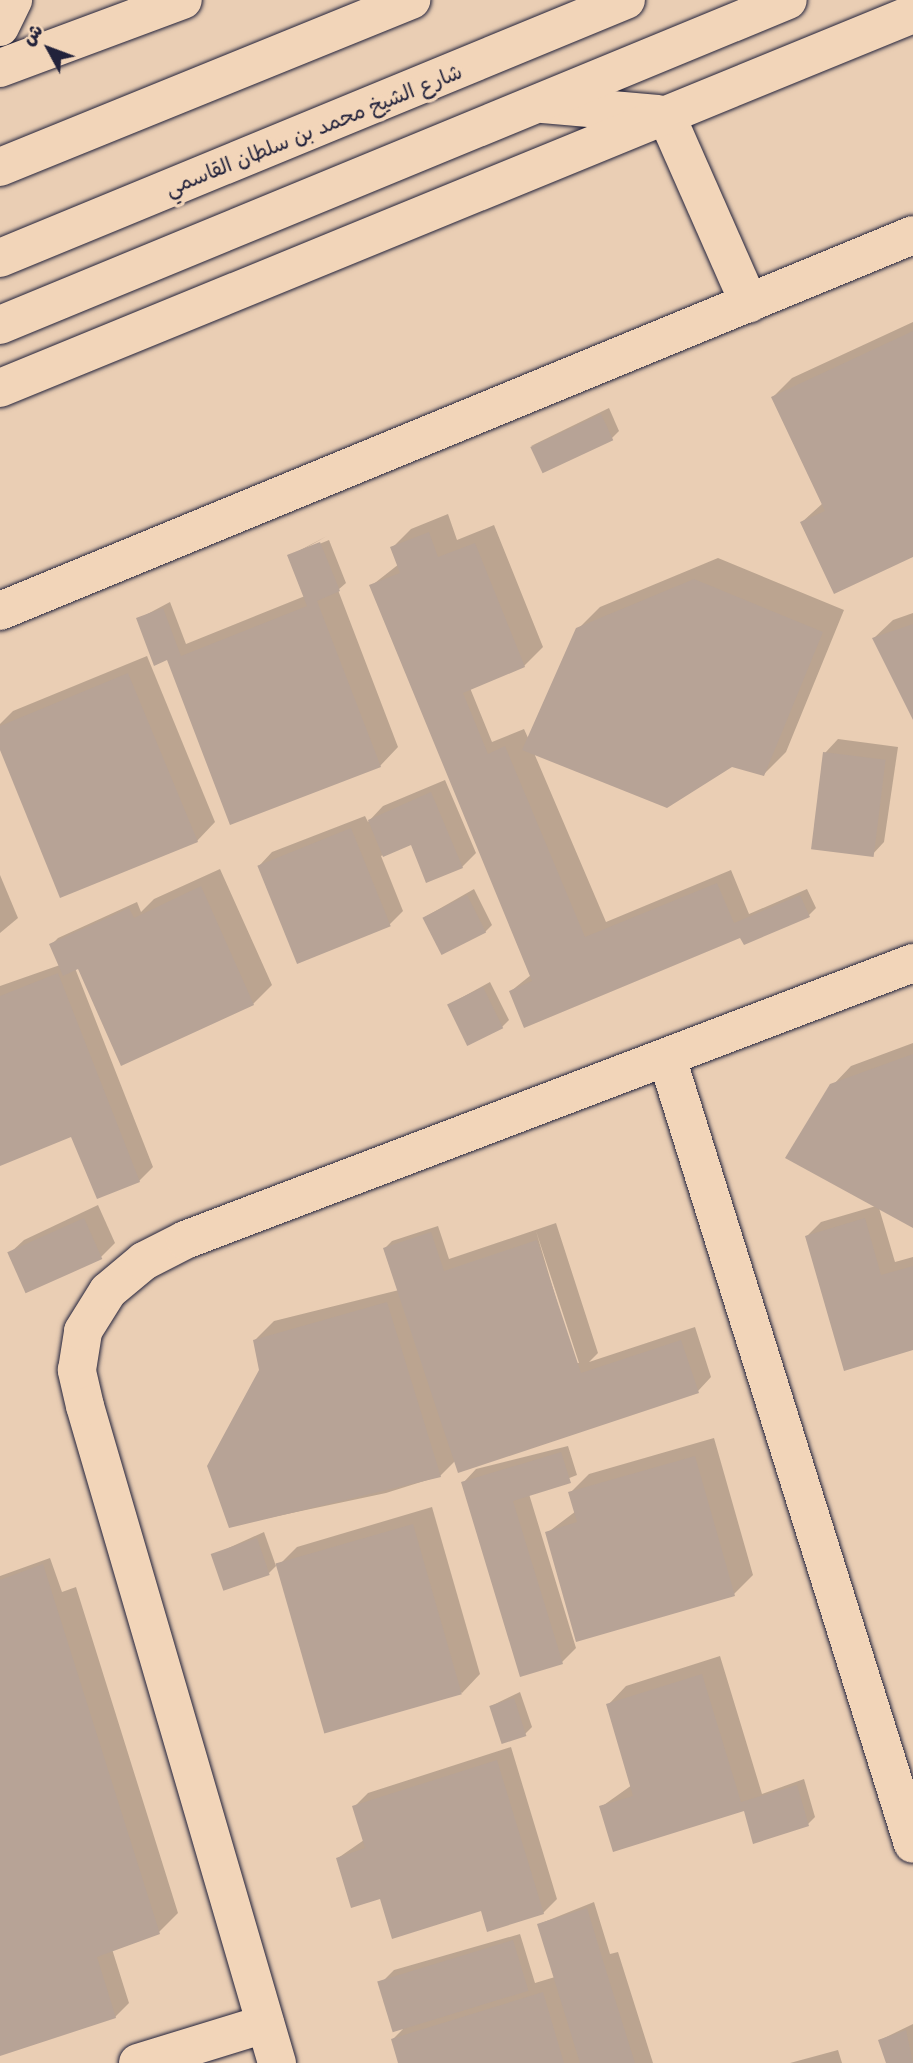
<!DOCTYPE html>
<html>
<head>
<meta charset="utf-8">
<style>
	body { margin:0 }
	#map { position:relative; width:913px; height:2063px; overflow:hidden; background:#eaceb4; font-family:"Balsamiq Sans","Playpen Sans Arabic",sans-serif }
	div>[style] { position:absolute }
	.shadow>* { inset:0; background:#0003 }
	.building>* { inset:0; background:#b7a396; transform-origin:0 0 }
	.roads { filter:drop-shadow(0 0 2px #22223b) drop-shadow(0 0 2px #22223b) }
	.street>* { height:38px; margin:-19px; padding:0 19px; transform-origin:19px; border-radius:19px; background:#f2d5b9 }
	.secondary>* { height:38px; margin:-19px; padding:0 19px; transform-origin:19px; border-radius:19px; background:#f2d5b9 }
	span { translate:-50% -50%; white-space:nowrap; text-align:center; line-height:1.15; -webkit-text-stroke:7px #f2d5b9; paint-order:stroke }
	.street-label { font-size:21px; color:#22223b }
	.north { position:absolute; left:14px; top:14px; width:70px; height:70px; -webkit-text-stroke:5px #f2d5b9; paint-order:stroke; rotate:311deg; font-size:19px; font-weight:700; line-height:28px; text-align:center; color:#22223b }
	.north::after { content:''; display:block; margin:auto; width:24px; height:32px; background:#22223b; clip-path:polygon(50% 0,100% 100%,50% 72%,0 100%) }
</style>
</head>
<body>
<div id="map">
	<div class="shadow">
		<i style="clip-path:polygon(913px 322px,913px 555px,802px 522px,823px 503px,773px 397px,792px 378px)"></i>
		<i style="clip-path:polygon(609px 408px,619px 431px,612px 438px,531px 446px)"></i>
		<i style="clip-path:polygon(448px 514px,457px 540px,494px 525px,543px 647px,524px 666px,470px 688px,492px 742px,524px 729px,529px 740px,578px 629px,600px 607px,718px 558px,844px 610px,786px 752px,764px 774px,732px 765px,534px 753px,606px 922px,731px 870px,749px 914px,807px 889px,816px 908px,809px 915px,511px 991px,531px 975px,371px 586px,399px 564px,392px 548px,411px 529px)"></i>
		<i style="clip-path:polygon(327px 536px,295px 554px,329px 540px,346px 583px,338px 590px,398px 747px,380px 766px,168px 658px,138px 619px,170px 602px,186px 644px,305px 596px,289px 556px)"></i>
		<i style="clip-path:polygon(913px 613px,913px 716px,874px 638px,893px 620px)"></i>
		<i style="clip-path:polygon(147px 656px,215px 822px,197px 841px,0 745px,0 724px,13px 711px)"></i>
		<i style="clip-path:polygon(838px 739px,898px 747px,884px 842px,871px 856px,825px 753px)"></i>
		<i style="clip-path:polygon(445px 780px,476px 853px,462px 867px,412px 842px,381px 856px,403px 911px,389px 925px,259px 866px,272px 852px,365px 816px,368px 822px,383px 806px)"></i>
		<i style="clip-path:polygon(220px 869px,272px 985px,253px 1004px,75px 968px,153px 1167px,139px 1181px,73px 1134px,0 1164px,0 986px,60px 965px,51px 945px,58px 938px,137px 902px,141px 912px,154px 899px)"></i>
		<i style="clip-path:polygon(0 875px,18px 918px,0 933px)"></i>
		<i style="clip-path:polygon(474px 889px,492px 925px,485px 932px,425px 917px)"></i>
		<i style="clip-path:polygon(490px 982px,509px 1020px,502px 1027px,450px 1004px)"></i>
		<i style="clip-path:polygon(913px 1043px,913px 1226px,879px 1208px,895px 1262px,913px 1257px,913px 1348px,807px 1236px,821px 1222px,876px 1206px,832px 1086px,851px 1066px)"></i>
		<i style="clip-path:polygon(98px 1205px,115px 1243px,101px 1257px,28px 1291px,10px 1253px,24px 1240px)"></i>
		<i style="clip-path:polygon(evenodd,556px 1223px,598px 1353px,589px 1362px,695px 1327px,711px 1377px,698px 1391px,455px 1461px,440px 1476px,386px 1493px,230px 1526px,261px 1370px,255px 1340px,274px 1321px,399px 1290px,385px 1248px,392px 1241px,438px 1226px,449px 1259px,556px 1223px,536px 1231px,579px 1363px,575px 1363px,536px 1231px)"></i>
		<i style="clip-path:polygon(714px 1438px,753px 1575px,734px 1594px,547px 1533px,576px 1511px,570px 1493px,589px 1474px)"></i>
		<i style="clip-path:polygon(568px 1446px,577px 1475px,529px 1494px,576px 1648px,562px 1662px,463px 1483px,476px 1469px)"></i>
		<i style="clip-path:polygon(432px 1507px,480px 1674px,462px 1693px,278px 1566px,297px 1547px)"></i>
		<i style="clip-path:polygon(264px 1532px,276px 1566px,269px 1573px,213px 1555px)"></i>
		<i style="clip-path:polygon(50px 1558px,62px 1592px,76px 1587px,178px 1913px,159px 1932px,112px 1949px,129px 2003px,115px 2017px,0 2054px,0 1576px)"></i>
		<i style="clip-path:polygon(720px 1656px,762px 1794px,804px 1779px,815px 1817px,808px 1824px,745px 1809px,601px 1807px,632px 1785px,608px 1705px,626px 1686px)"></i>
		<i style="clip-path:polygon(520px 1692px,532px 1727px,525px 1734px,491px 1706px)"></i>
		<i style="clip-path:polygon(511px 1747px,557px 1899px,543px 1913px,381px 1897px,338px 1858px,364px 1840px,354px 1807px,368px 1793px)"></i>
		<i style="clip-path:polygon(594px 1902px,610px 1954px,618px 1952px,653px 2063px,400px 2063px,393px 2039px,403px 2029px,380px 1984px,394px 1970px,520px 1934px,535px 1983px,555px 1977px,539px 1924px)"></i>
		<i style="clip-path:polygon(913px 2024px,913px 2063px,888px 2063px,880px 2040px)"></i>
		<i style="clip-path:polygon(838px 2050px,842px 2063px,790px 2063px)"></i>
	</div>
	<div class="building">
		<i style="clip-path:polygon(913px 331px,913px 557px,834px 594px,800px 522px,825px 511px,771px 397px)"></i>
		<i style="left:601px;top:414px;width:29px;height:78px;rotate:65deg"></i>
		<i style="clip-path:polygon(429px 532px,438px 557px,475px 543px,525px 667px,463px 693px,488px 754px,505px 746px,585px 937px,717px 883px,734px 923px,800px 895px,810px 917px,744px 945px,740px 938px,524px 1028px,509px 991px,532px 981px,369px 585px,400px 573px,390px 547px)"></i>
		<i style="clip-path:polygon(320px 542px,340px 591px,317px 601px,381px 767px,230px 825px,167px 660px,154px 666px,136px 618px,163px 608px,181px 656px,307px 606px,287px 555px)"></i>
		<i style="clip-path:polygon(694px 579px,823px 632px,764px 776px,732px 767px,667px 808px,522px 750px,576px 628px)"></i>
		<i style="clip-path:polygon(913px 624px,913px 720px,872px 638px)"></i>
		<i style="clip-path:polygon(128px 673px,198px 842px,60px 898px,0 750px,0 726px)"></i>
		<i style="left:823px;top:752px;width:63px;height:98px;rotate:7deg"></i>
		<i style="clip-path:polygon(431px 792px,463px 868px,426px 883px,411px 845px,383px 857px,368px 820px)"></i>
		<i style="left:351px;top:828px;width:106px;height:101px;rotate:68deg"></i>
		<i style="clip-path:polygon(201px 886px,254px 1005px,121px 1066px,78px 969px,63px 976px,49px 944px,129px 908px,134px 918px)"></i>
		<i style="left:467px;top:895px;width:42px;height:50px;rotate:63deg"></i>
		<i style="clip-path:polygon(58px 973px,140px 1182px,97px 1199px,71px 1137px,0 1166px,0 996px)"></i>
		<i style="left:483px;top:987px;width:46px;height:40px;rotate:64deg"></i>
		<i style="clip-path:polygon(913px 1054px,913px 1228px,785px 1158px,830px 1084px)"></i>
		<i style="left:84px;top:1218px;width:45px;height:84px;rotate:66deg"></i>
		<i style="clip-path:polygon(865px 1218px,881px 1275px,913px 1266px,913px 1350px,844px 1371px,805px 1236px)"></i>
		<i style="clip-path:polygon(431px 1232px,444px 1271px,537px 1240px,581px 1373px,681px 1340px,699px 1393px,458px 1473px,383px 1248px)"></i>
		<i style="clip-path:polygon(387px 1302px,441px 1477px,229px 1528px,207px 1466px,259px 1370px,253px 1340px)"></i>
		<i style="clip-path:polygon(561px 1452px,571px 1483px,513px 1501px,563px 1664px,520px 1677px,461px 1482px)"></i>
		<i style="clip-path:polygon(695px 1456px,735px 1596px,576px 1642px,545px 1532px,577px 1522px,568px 1492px)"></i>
		<i style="left:413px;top:1524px;width:177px;height:143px;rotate:74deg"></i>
		<i style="left:257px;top:1538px;width:39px;height:49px;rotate:71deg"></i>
		<i style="clip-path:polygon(43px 1564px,160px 1934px,97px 1957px,116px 2018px,0 2056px,0 1580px)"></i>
		<i style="clip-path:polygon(702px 1674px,741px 1802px,797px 1785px,809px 1826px,753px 1844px,744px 1811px,613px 1852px,599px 1806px,633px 1796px,606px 1704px)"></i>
		<i style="left:514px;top:1698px;width:40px;height:26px;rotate:72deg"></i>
		<i style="clip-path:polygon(497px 1760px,544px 1914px,487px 1932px,481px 1911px,392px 1939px,380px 1899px,351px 1908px,336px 1858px,365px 1848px,352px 1806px)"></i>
		<i style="clip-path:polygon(587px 1908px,604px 1964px,635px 2063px,580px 2063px,537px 1924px)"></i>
		<i style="left:513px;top:1940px;width:53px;height:142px;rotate:73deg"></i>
		<i style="clip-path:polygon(543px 1992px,564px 2063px,398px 2063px,391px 2039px)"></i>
		<i style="clip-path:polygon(906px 2030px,913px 2063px,886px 2063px,878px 2040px)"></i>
	</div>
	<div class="roads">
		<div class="street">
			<i style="left:666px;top:115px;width:206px;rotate:66.2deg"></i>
			<i style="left:0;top:611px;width:987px;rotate:-22.38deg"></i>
			<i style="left:668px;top:1061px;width:820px;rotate:72.63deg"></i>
			<i style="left:138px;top:2063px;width:133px;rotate:-17.1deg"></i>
			<i style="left:277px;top:2063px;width:684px;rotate:-106.29deg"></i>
			<i style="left:85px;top:1406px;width:37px;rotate:-103deg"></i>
			<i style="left:77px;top:1370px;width:39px;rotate:-81deg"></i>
			<i style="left:83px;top:1331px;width:47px;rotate:-58deg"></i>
			<i style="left:108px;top:1291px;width:47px;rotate:-39.8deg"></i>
			<i style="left:144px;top:1261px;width:46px;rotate:-27.1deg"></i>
			<i style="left:185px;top:1240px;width:779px;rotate:-20.83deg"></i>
		</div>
		<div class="secondary">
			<i style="left:0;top:27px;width:30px;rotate:-64deg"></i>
			<i style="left:0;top:68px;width:195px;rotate:-20.4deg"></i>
			<i style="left:543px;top:104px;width:115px;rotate:5deg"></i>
			<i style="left:0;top:167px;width:444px;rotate:-22.1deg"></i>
			<i style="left:0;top:258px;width:677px;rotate:-22.4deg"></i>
			<i style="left:0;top:325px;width:852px;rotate:-22.41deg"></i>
			<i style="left:0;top:388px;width:987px;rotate:-22.28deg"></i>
		</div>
	</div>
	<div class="street-label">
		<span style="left:314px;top:131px;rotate:-22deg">شارع الشيخ محمد بن سلطان القاسمي</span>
	</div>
	<div class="north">ش</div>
</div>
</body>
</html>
